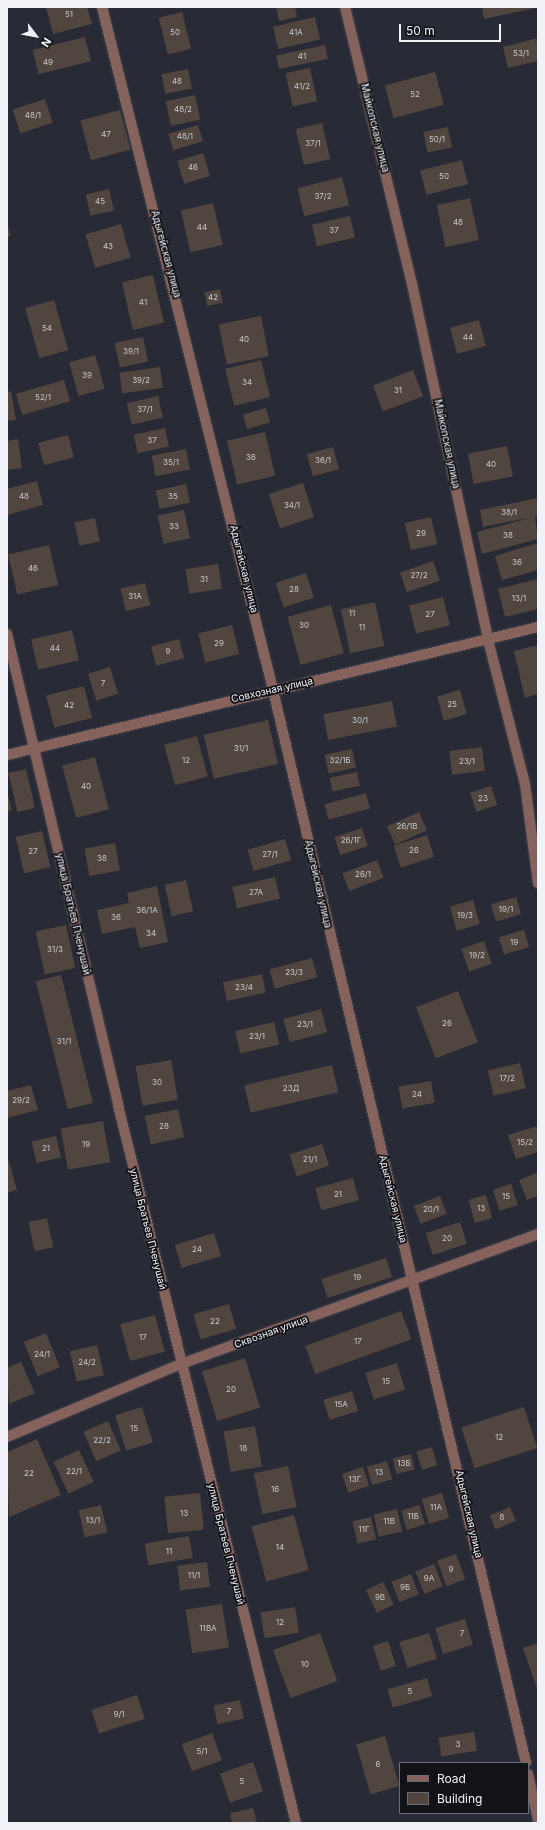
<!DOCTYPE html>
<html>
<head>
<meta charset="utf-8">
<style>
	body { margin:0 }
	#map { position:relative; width:545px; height:1830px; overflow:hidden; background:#282a35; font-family:Inter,sans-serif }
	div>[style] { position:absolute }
	.building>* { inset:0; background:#51453f; transform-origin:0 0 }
	.roads { filter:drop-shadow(0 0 1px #444650) drop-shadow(0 0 1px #444650) }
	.minor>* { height:10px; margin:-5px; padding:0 5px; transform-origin:5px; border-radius:5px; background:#86625c }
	span { translate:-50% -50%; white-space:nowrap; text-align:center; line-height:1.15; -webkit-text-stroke:3.5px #121318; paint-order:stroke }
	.number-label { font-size:8px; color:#c8c7ca }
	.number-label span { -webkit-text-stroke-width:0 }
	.street-label { font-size:10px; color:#f0f2f8 }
	.frame { position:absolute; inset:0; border:8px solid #f0f2f8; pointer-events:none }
	.legend { position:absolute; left:399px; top:1762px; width:130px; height:52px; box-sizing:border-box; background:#121318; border:1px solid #6b6c72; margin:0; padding:5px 7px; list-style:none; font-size:12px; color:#f0f2f8 }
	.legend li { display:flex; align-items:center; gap:8px; height:20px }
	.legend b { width:20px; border:1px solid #6b6c72 }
	.north { position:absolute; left:16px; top:16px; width:40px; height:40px; -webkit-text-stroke:3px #121318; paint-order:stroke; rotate:122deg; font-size:11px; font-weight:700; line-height:16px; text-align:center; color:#f0f2f8 }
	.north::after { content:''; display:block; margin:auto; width:14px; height:18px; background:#f0f2f8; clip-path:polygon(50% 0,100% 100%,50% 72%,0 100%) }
	.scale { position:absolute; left:399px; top:24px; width:102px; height:18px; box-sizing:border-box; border:2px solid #f0f2f8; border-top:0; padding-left:5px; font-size:12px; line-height:14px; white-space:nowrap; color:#f0f2f8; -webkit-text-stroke:3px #121318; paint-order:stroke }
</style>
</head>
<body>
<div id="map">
	<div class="building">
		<i style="clip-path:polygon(46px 7px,87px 7px,92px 24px,53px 34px)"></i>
		<i style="clip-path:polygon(276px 7px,295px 7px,297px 17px,279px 21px)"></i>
		<i style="clip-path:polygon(482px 7px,536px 7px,536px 8px,484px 19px)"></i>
		<i style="left:182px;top:12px;width:38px;height:24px;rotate:76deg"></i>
		<i style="left:315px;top:17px;width:23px;height:43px;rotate:77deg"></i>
		<i style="left:85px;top:37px;width:25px;height:54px;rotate:76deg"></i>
		<i style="clip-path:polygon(538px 38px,538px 61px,508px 68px,503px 47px)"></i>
		<i style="left:325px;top:45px;width:14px;height:50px;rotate:78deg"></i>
		<i style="left:310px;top:68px;width:34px;height:25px;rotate:78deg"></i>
		<i style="left:188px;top:69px;width:20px;height:27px;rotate:79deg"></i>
		<i style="left:435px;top:72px;width:34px;height:52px;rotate:75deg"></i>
		<i style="left:195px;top:95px;width:25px;height:30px;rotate:78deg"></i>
		<i style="left:45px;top:99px;width:25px;height:34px;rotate:72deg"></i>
		<i style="left:120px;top:110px;width:41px;height:41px;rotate:75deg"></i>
		<i style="left:322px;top:123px;width:37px;height:27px;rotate:77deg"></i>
		<i style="left:198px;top:125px;width:17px;height:31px;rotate:73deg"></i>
		<i style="left:448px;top:127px;width:21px;height:25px;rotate:79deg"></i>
		<i style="left:203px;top:153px;width:24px;height:27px;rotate:73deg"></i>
		<i style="left:462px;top:160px;width:25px;height:43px;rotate:76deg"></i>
		<i style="left:342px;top:177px;width:29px;height:46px;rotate:76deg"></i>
		<i style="left:109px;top:189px;width:22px;height:24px;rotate:77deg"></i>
		<i style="left:470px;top:198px;width:43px;height:34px;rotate:78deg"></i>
		<i style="left:213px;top:203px;width:43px;height:33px;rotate:77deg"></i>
		<i style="left:350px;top:216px;width:22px;height:39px;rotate:77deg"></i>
		<i style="clip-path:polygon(7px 224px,11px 236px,7px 237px)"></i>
		<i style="left:121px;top:224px;width:35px;height:37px;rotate:74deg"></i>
		<i style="left:153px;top:275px;width:49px;height:32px;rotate:77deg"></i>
		<i style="left:220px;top:289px;width:14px;height:16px;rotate:78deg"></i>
		<i style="left:54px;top:300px;width:52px;height:30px;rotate:74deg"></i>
		<i style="left:261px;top:316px;width:41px;height:43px;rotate:79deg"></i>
		<i style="left:479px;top:320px;width:27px;height:30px;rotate:75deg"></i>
		<i style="left:143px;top:337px;width:25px;height:29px;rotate:78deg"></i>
		<i style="left:95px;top:355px;width:35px;height:27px;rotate:74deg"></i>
		<i style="left:261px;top:360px;width:38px;height:37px;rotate:76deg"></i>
		<i style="left:160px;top:367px;width:21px;height:41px;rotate:82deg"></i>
		<i style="left:413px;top:370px;width:28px;height:43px;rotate:69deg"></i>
		<i style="left:64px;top:380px;width:22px;height:50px;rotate:74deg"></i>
		<i style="clip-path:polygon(11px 391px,16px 420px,7px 421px,7px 392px)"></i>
		<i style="left:158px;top:396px;width:22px;height:32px;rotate:77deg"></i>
		<i style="left:266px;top:408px;width:15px;height:24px;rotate:74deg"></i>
		<i style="left:165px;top:428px;width:19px;height:32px;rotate:78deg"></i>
		<i style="left:265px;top:432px;width:45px;height:39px;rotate:77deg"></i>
		<i style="left:68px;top:435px;width:23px;height:31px;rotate:75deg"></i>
		<i style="clip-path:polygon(18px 439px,22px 468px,7px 470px,7px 441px)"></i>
		<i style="left:507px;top:446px;width:31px;height:40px;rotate:79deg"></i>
		<i style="left:333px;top:447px;width:23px;height:27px;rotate:75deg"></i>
		<i style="left:186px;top:449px;width:21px;height:35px;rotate:79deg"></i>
		<i style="clip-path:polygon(37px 481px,43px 505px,7px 515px,7px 489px)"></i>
		<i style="left:303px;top:483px;width:36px;height:36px;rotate:72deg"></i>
		<i style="left:186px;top:484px;width:19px;height:31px;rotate:78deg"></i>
		<i style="clip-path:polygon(538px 498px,538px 516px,535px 516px,538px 539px,482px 554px,477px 532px,533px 517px,483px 527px,480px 510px)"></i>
		<i style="left:184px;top:510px;width:29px;height:27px;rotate:78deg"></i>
		<i style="left:431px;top:517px;width:28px;height:27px;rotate:77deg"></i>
		<i style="left:95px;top:518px;width:24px;height:21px;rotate:78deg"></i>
		<i style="clip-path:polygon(538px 543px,538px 570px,502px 580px,495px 556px)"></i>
		<i style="left:49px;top:545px;width:41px;height:42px;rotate:77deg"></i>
		<i style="left:433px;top:561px;width:21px;height:35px;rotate:71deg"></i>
		<i style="left:218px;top:564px;width:25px;height:33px;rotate:81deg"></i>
		<i style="left:306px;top:573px;width:26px;height:32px;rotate:72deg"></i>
		<i style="clip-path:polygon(538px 579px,538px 609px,505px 617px,498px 589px)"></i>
		<i style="left:145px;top:583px;width:23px;height:25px;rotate:77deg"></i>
		<i style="left:443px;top:597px;width:29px;height:35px;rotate:76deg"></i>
		<i style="left:375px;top:602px;width:45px;height:35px;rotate:78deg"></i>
		<i style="left:331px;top:605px;width:50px;height:45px;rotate:75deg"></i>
		<i style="left:232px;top:625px;width:30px;height:35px;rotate:76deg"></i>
		<i style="left:72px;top:630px;width:31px;height:42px;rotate:77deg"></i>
		<i style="left:179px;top:639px;width:20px;height:29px;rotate:75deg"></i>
		<i style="clip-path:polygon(538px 645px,538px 694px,525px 698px,514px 651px)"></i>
		<i style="left:110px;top:667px;width:28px;height:23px;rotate:73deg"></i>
		<i style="left:84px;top:686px;width:33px;height:39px;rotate:76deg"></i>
		<i style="left:460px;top:690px;width:25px;height:24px;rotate:74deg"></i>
		<i style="left:392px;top:701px;width:26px;height:70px;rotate:79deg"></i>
		<i style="left:268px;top:720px;width:45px;height:66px;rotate:77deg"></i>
		<i style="left:197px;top:736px;width:42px;height:34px;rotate:75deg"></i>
		<i style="left:482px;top:747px;width:24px;height:33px;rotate:83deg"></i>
		<i style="left:352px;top:749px;width:19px;height:28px;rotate:78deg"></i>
		<i style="left:95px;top:757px;width:54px;height:34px;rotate:75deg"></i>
		<i style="left:26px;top:769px;width:40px;height:18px;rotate:77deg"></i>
		<i style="left:357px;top:772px;width:14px;height:28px;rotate:78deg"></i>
		<i style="left:491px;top:786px;width:20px;height:22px;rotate:72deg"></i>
		<i style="clip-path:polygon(7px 792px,12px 810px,7px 812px)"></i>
		<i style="left:366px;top:793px;width:16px;height:43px;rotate:75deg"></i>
		<i style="left:419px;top:812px;width:20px;height:35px;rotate:66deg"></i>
		<i style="left:362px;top:828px;width:19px;height:29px;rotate:72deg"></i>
		<i style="left:42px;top:831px;width:37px;height:27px;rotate:77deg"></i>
		<i style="left:427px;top:835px;width:23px;height:35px;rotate:72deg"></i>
		<i style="left:285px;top:839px;width:22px;height:39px;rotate:74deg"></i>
		<i style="left:115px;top:843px;width:28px;height:31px;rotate:80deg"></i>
		<i style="left:377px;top:860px;width:19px;height:37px;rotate:69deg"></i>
		<i style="left:275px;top:877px;width:22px;height:44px;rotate:77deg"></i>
		<i style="left:186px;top:880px;width:32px;height:22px;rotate:77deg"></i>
		<i style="clip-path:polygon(157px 886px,168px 942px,140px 948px,135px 927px,102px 934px,97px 910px,129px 903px,127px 893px)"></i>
		<i style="left:516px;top:897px;width:18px;height:26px;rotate:74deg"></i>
		<i style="left:473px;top:900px;width:25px;height:24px;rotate:74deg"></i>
		<i style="left:66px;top:925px;width:44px;height:31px;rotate:78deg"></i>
		<i style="left:524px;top:930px;width:18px;height:26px;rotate:74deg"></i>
		<i style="left:484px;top:941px;width:24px;height:24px;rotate:71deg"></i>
		<i style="left:312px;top:958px;width:20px;height:44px;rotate:75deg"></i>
		<i style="left:262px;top:974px;width:19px;height:40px;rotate:78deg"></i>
		<i style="left:61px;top:975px;width:132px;height:26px;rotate:76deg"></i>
		<i style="left:458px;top:991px;width:55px;height:45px;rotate:69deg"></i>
		<i style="left:321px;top:1009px;width:24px;height:39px;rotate:75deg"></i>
		<i style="left:274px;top:1022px;width:23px;height:40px;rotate:77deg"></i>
		<i style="left:171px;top:1060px;width:40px;height:36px;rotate:80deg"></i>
		<i style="left:520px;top:1063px;width:26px;height:33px;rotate:77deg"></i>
		<i style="left:332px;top:1065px;width:28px;height:90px;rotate:77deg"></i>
		<i style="left:431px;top:1081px;width:22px;height:33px;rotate:80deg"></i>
		<i style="clip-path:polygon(31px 1085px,38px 1110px,7px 1118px,7px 1091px)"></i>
		<i style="left:178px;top:1109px;width:29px;height:34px;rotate:78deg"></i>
		<i style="left:103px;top:1121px;width:42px;height:43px;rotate:80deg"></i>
		<i style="clip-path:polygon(538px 1126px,538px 1152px,516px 1159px,508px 1135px)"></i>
		<i style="left:56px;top:1136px;width:22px;height:25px;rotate:77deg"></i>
		<i style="left:322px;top:1144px;width:23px;height:34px;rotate:72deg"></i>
		<i style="clip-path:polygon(7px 1155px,17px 1190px,7px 1193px)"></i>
		<i style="clip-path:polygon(538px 1172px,538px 1196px,527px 1200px,519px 1180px)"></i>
		<i style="left:353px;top:1178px;width:23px;height:39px;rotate:75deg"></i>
		<i style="left:511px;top:1184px;width:22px;height:19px;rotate:72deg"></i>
		<i style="left:486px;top:1195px;width:24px;height:18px;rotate:75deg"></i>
		<i style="left:440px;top:1196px;width:19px;height:28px;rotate:69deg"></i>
		<i style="left:47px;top:1218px;width:30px;height:19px;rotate:78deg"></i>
		<i style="left:460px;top:1222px;width:23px;height:36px;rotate:72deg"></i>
		<i style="left:214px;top:1233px;width:24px;height:41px;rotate:73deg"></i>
		<i style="left:386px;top:1258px;width:20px;height:68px;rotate:72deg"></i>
		<i style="left:229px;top:1304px;width:26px;height:37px;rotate:74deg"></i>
		<i style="left:401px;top:1311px;width:30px;height:102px;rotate:70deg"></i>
		<i style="left:155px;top:1315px;width:38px;height:36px;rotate:75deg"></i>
		<i style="left:46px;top:1333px;width:37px;height:24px;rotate:68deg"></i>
		<i style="left:97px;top:1345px;width:31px;height:28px;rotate:77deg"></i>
		<i style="left:245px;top:1358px;width:52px;height:45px;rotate:73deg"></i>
		<i style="clip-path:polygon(21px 1362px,35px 1393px,9px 1404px,7px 1368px)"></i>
		<i style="left:397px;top:1363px;width:28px;height:33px;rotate:73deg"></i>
		<i style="left:352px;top:1391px;width:21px;height:30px;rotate:73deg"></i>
		<i style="left:142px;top:1407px;width:37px;height:28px;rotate:73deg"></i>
		<i style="left:524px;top:1407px;width:43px;height:66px;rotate:72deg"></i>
		<i style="left:108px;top:1421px;width:32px;height:27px;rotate:66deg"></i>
		<i style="left:255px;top:1426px;width:41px;height:32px;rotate:80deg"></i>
		<i style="clip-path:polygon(37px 1439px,61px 1495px,9px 1517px,7px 1452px)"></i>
		<i style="left:432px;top:1447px;width:19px;height:16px;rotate:74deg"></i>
		<i style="left:79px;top:1450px;width:35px;height:28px;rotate:65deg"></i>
		<i style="left:411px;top:1454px;width:16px;height:19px;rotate:76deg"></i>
		<i style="left:387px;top:1461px;width:19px;height:21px;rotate:74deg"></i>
		<i style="left:288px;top:1466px;width:42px;height:35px;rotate:78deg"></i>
		<i style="left:363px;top:1467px;width:20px;height:22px;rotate:72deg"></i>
		<i style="left:200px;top:1493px;width:37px;height:36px;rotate:84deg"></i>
		<i style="left:442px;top:1493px;width:26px;height:21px;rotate:74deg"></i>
		<i style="left:101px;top:1505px;width:28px;height:23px;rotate:77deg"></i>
		<i style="left:419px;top:1505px;width:20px;height:19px;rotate:72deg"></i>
		<i style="left:510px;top:1507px;width:15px;height:22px;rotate:67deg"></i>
		<i style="left:397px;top:1509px;width:23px;height:24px;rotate:77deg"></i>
		<i style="left:294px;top:1515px;width:57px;height:44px;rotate:75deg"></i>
		<i style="left:371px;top:1517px;width:23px;height:19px;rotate:77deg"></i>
		<i style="left:189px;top:1536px;width:22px;height:45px;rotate:80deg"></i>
		<i style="left:456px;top:1554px;width:27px;height:20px;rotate:70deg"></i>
		<i style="left:207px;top:1562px;width:25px;height:30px;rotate:83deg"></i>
		<i style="left:434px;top:1564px;width:24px;height:20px;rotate:68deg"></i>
		<i style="left:411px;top:1574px;width:22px;height:21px;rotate:69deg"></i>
		<i style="left:383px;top:1582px;width:25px;height:19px;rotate:64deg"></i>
		<i style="left:222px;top:1604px;width:44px;height:37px;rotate:81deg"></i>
		<i style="left:295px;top:1607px;width:26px;height:35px;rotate:81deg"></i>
		<i style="left:465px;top:1619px;width:27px;height:31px;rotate:73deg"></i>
		<i style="left:320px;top:1633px;width:51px;height:50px;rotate:70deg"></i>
		<i style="left:429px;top:1633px;width:27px;height:31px;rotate:73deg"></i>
		<i style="left:388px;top:1641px;width:26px;height:16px;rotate:72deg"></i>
		<i style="clip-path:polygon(538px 1643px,538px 1692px,523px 1648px)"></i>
		<i style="left:427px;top:1678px;width:19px;height:41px;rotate:74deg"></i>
		<i style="left:137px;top:1695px;width:25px;height:48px;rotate:72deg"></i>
		<i style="left:240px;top:1700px;width:19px;height:27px;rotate:78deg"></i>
		<i style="left:474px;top:1732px;width:19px;height:36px;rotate:81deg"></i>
		<i style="left:212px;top:1733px;width:29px;height:32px;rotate:70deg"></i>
		<i style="left:385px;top:1736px;width:52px;height:30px;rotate:74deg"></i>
		<i style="left:253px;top:1762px;width:31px;height:35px;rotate:71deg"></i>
		<i style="clip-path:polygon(253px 1808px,257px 1823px,232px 1823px,230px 1813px)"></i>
	</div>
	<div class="roads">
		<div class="minor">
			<i style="left:102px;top:7px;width:704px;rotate:75.94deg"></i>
			<i style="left:273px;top:690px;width:1102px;rotate:76.73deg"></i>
			<i style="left:345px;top:7px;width:285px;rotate:76.4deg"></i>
			<i style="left:412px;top:284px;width:364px;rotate:77.9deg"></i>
			<i style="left:488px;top:640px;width:149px;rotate:75.6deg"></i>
			<i style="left:525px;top:784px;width:100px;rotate:82.5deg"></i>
			<i style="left:7px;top:634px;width:484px;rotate:76.7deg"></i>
			<i style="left:118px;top:1105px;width:740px;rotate:76.08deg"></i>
			<i style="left:7px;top:755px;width:546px;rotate:-13.55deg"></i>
			<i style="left:7px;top:1437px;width:189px;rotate:-22.8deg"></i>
			<i style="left:181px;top:1364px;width:380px;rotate:-20deg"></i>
			<i style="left:528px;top:1774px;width:47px;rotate:77.7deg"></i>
		</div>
	</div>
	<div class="number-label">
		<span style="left:69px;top:15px">51</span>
		<span style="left:175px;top:33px">50</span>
		<span style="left:296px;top:33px">41А</span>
		<span style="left:521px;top:54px">53/1</span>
		<span style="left:302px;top:57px">41</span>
		<span style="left:48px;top:63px">49</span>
		<span style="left:177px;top:82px">48</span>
		<span style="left:302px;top:87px">41/2</span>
		<span style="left:415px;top:95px">52</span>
		<span style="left:183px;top:110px">48/2</span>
		<span style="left:33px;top:116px">48/1</span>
		<span style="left:106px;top:135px">47</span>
		<span style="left:185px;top:137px">48/1</span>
		<span style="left:437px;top:140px">50/1</span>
		<span style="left:313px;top:144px">37/1</span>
		<span style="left:193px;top:168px">46</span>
		<span style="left:444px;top:177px">50</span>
		<span style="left:323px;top:197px">37/2</span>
		<span style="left:100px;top:202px">45</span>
		<span style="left:458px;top:223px">48</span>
		<span style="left:202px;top:228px">44</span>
		<span style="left:334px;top:231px">37</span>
		<span style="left:108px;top:247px">43</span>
		<span style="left:213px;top:298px">42</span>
		<span style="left:143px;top:303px">41</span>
		<span style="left:47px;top:329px">54</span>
		<span style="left:468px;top:338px">44</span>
		<span style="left:244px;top:340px">40</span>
		<span style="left:131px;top:352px">39/1</span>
		<span style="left:87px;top:376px">39</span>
		<span style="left:141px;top:381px">39/2</span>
		<span style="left:247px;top:383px">34</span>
		<span style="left:398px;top:391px">31</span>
		<span style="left:43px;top:398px">52/1</span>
		<span style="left:145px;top:410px">37/1</span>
		<span style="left:152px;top:441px">37</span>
		<span style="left:251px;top:458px">36</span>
		<span style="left:323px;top:461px">36/1</span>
		<span style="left:171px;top:463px">35/1</span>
		<span style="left:491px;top:465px">40</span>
		<span style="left:24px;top:497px">48</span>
		<span style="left:173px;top:497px">35</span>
		<span style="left:292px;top:506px">34/1</span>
		<span style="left:509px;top:513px">38/1</span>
		<span style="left:174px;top:527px">33</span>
		<span style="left:421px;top:534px">29</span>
		<span style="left:508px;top:536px">38</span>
		<span style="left:517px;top:563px">36</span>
		<span style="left:33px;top:569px">46</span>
		<span style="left:419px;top:576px">27/2</span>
		<span style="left:204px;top:580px">31</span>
		<span style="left:294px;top:590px">28</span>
		<span style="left:135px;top:597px">31А</span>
		<span style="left:519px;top:599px">13/1</span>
		<span style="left:352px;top:614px">11</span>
		<span style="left:430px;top:615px">27</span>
		<span style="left:304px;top:626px">30</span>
		<span style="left:362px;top:628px">11</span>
		<span style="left:219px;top:644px">29</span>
		<span style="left:55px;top:649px">44</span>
		<span style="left:168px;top:652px">9</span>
		<span style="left:103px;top:684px">7</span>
		<span style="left:452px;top:705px">25</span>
		<span style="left:69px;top:706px">42</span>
		<span style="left:360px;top:721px">30/1</span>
		<span style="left:241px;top:749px">31/1</span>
		<span style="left:186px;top:761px">12</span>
		<span style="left:340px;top:761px">32/1Б</span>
		<span style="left:467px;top:762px">23/1</span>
		<span style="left:86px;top:787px">40</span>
		<span style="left:483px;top:799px">23</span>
		<span style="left:407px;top:827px">26/1В</span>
		<span style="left:351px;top:841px">26/1Г</span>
		<span style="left:414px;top:851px">26</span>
		<span style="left:33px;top:852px">27</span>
		<span style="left:270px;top:855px">27/1</span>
		<span style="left:102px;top:859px">38</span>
		<span style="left:363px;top:875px">26/1</span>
		<span style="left:256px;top:893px">27А</span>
		<span style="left:506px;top:910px">19/1</span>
		<span style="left:147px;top:911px">36/1А</span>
		<span style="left:465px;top:916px">19/3</span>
		<span style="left:116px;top:918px">36</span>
		<span style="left:151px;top:934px">34</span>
		<span style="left:514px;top:943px">19</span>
		<span style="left:55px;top:950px">31/3</span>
		<span style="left:477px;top:956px">19/2</span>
		<span style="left:294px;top:973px">23/3</span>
		<span style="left:244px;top:988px">23/4</span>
		<span style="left:447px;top:1024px">26</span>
		<span style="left:305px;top:1025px">23/1</span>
		<span style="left:257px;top:1037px">23/1</span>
		<span style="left:64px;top:1042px">31/1</span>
		<span style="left:507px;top:1079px">17/2</span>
		<span style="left:157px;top:1083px">30</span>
		<span style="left:291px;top:1089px">23Д</span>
		<span style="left:417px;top:1095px">24</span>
		<span style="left:21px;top:1101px">29/2</span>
		<span style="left:164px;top:1127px">28</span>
		<span style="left:525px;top:1143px">15/2</span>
		<span style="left:86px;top:1145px">19</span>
		<span style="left:46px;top:1149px">21</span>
		<span style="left:310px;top:1160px">21/1</span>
		<span style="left:338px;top:1195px">21</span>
		<span style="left:506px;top:1197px">15</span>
		<span style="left:481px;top:1209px">13</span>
		<span style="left:431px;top:1210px">20/1</span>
		<span style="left:447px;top:1239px">20</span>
		<span style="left:197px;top:1250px">24</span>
		<span style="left:357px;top:1278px">19</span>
		<span style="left:215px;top:1322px">22</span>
		<span style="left:143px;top:1338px">17</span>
		<span style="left:358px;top:1342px">17</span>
		<span style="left:42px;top:1355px">24/1</span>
		<span style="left:87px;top:1363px">24/2</span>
		<span style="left:386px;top:1382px">15</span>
		<span style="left:231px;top:1390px">20</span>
		<span style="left:341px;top:1405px">15А</span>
		<span style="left:134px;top:1429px">15</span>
		<span style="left:499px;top:1438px">12</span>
		<span style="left:102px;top:1441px">22/2</span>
		<span style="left:243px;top:1449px">18</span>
		<span style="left:404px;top:1464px">13Б</span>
		<span style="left:74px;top:1472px">22/1</span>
		<span style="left:379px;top:1473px">13</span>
		<span style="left:29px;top:1474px">22</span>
		<span style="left:355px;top:1480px">13Г</span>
		<span style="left:275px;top:1490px">16</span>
		<span style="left:436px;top:1508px">11А</span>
		<span style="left:184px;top:1514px">13</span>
		<span style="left:413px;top:1517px">11Б</span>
		<span style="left:502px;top:1518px">8</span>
		<span style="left:93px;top:1521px">13/1</span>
		<span style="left:389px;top:1522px">11В</span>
		<span style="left:364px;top:1530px">11Г</span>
		<span style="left:280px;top:1548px">14</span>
		<span style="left:169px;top:1552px">11</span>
		<span style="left:451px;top:1570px">9</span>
		<span style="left:194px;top:1576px">11/1</span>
		<span style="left:429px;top:1579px">9А</span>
		<span style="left:405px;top:1588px">9Б</span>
		<span style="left:380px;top:1598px">9В</span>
		<span style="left:280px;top:1623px">12</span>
		<span style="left:208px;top:1629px">11ВА</span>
		<span style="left:462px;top:1634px">7</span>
		<span style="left:305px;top:1665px">10</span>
		<span style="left:410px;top:1692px">5</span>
		<span style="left:229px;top:1712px">7</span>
		<span style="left:119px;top:1715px">9/1</span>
		<span style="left:458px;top:1745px">3</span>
		<span style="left:202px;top:1752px">5/1</span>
		<span style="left:378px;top:1765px">6</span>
		<span style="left:242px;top:1782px">5</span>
	</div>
	<div class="street-label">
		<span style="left:375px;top:128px;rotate:76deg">Майкопская улица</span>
		<span style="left:166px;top:254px;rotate:75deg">Адыгейская улица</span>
		<span style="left:447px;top:444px;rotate:78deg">Майкопская улица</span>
		<span style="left:244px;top:569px;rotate:76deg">Адыгейская улица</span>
		<span style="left:272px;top:690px;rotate:-13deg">Совхозная улица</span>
		<span style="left:318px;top:884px;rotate:77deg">Адыгейская улица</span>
		<span style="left:73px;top:914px;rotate:77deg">улица Братьев Пченушай</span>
		<span style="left:393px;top:1199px;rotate:76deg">Адыгейская улица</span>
		<span style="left:148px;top:1229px;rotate:76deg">улица Братьев Пченушай</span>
		<span style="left:271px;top:1332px;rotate:-20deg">Сквозная улица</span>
		<span style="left:469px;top:1514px;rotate:77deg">Адыгейская улица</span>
		<span style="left:226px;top:1544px;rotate:76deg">улица Братьев Пченушай</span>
	</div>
	<div class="frame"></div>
	<ul class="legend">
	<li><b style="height:5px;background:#86625c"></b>Road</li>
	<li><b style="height:11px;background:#51453f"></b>Building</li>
	</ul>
	<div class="north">N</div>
	<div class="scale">50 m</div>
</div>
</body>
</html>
